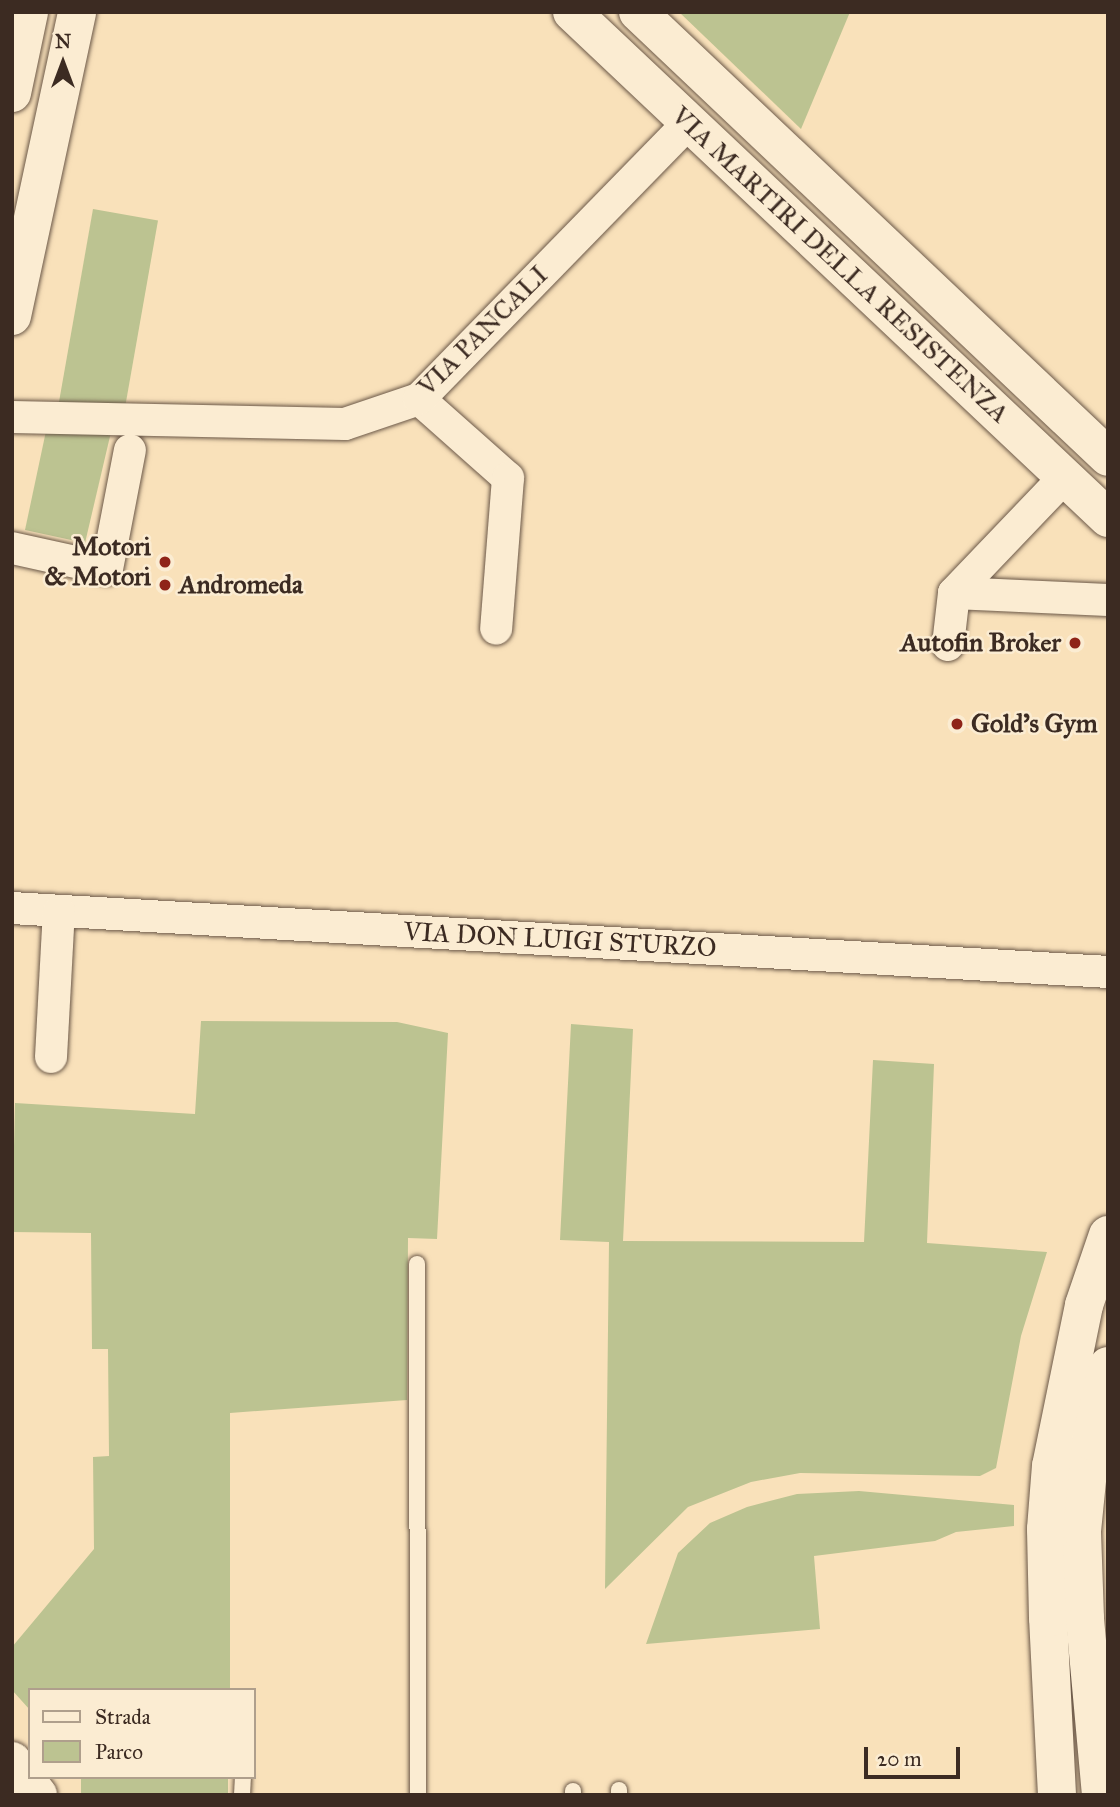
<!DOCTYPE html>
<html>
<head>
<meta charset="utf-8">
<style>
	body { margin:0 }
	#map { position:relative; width:1120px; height:1807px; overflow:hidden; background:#f9e1ba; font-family:"IM FELL Great Primer",serif }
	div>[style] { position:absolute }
	.green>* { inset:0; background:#bcc391; transform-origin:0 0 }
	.roads { filter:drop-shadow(0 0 2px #6b5848) drop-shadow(0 0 2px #6b5848) }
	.lane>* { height:16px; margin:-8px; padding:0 8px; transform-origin:8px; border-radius:8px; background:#fbecd2 }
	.street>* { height:32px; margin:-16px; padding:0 16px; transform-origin:16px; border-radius:16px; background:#fbecd2 }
	.secondary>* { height:38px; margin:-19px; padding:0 19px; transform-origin:19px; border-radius:19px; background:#fbecd2 }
	.dots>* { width:19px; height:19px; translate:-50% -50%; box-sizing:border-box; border:4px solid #fbecd2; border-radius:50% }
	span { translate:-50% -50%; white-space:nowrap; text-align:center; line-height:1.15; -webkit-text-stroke:5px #fbecd2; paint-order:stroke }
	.street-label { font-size:26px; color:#3c2b22 }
	.poi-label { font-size:26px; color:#3c2b22; font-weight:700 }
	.right { translate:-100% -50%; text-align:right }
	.left { translate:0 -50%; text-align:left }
	.frame { position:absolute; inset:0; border:14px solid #3c2b22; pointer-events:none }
	.legend { position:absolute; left:28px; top:1688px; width:228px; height:91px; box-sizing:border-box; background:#fbecd2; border:2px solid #af9f8c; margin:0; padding:9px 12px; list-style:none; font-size:21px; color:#3c2b22 }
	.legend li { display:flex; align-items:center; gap:14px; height:35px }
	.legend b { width:35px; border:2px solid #af9f8c }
	.north { position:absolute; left:28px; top:28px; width:70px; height:70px; -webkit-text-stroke:5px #fbecd2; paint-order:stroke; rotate:0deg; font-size:19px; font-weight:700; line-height:28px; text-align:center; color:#3c2b22 }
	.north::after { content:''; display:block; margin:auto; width:24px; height:32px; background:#3c2b22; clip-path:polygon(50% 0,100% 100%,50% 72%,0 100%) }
	.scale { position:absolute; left:864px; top:1747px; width:96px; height:32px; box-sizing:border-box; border:4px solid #3c2b22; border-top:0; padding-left:9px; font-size:21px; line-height:24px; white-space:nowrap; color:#3c2b22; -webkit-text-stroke:5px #fbecd2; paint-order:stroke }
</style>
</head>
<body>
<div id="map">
	<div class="green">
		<i style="clip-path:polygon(679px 12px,850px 12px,801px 129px)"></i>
		<i style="left:93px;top:209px;width:66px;height:200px;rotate:10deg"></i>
		<i style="clip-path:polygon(46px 431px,111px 432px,85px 543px,25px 530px)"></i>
		<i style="clip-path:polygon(201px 1021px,397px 1022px,448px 1033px,437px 1239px,408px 1238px,407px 1400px,230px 1413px,230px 1690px,30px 1690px,30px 1710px,12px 1690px,12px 1647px,94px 1549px,93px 1457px,109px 1456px,108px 1349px,92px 1349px,91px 1233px,12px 1232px,15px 1103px,195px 1114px)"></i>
		<i style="clip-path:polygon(571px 1024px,633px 1029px,623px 1241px,864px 1242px,873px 1060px,934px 1064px,927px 1243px,1047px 1252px,1021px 1336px,996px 1468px,980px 1476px,800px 1473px,751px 1482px,688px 1507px,605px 1589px,609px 1242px,560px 1240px)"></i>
		<i style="clip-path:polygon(859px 1491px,1014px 1505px,1014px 1526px,956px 1532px,935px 1541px,814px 1556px,820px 1629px,646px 1644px,678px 1553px,710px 1523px,747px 1507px,797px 1494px)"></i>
		<i style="left:81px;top:1777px;width:147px;height:22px"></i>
	</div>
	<div class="roads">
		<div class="lane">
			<i style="left:417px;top:1264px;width:531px;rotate:89.89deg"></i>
			<i style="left:619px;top:1790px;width:5px;rotate:90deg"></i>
			<i style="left:573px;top:1791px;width:4px;rotate:90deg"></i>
			<i style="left:242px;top:1795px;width:18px;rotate:-87deg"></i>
		</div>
		<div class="street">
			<i style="left:419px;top:399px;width:119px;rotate:41.6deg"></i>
			<i style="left:508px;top:478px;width:151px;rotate:94.5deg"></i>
			<i style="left:12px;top:417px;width:333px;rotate:1.2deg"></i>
			<i style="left:345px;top:424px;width:78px;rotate:-18.7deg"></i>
			<i style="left:419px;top:399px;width:387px;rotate:-45.7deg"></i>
			<i style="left:12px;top:548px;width:97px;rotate:12.5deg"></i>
			<i style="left:107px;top:569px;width:121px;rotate:-79.1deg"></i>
			<i style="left:954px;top:593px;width:154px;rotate:2.6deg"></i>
			<i style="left:948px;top:645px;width:52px;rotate:-83.4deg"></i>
			<i style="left:954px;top:593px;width:159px;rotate:-46.3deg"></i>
			<i style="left:12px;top:908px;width:1098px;rotate:3.34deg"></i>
			<i style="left:51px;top:1057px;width:146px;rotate:-86.9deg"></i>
		</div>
		<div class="secondary">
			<i style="left:572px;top:12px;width:737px;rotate:43.35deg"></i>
			<i style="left:638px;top:12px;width:647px;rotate:43.43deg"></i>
			<i style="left:12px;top:93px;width:83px;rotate:-78.1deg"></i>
			<i style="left:12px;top:316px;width:311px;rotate:-77.9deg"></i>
			<i style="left:12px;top:1761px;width:43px;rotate:52.6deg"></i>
			<i style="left:1057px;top:1795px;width:177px;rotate:-92.9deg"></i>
			<i style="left:1048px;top:1618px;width:89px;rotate:-91.3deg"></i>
			<i style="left:1046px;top:1529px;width:63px;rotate:-85.5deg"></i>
			<i style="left:1051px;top:1466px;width:164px;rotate:-78.4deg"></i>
			<i style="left:1084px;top:1305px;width:74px;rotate:-71.1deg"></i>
			<i style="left:1101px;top:1795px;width:178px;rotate:-95.2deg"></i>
			<i style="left:1085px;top:1618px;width:87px;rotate:-92deg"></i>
			<i style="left:1082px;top:1531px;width:90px;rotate:-84.3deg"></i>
			<i style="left:1091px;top:1441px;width:77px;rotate:-77.2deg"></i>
		</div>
	</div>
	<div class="dots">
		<i style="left:165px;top:562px;background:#8f2418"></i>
		<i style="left:165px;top:585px;background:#8f2418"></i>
		<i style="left:1075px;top:643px;background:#8f2418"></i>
		<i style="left:957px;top:724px;background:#8f2418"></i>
	</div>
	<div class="street-label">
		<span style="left:840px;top:265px;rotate:43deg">VIA MARTIRI DELLA RESISTENZA</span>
		<span style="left:483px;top:331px;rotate:-45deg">VIA PANCALI</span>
		<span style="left:560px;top:940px;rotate:3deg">VIA DON LUIGI STURZO</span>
	</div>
	<div class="poi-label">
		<span class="right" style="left:151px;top:562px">Motori<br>&amp; Motori</span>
		<span class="left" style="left:179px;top:585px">Andromeda</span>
		<span class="right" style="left:1061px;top:643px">Autofin Broker</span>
		<span class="left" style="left:971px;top:724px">Gold's Gym</span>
	</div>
	<div class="frame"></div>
	<ul class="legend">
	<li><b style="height:9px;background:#fbecd2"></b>Strada</li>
	<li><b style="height:19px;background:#bcc391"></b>Parco</li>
	</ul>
	<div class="north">N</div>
	<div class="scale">20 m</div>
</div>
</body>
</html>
